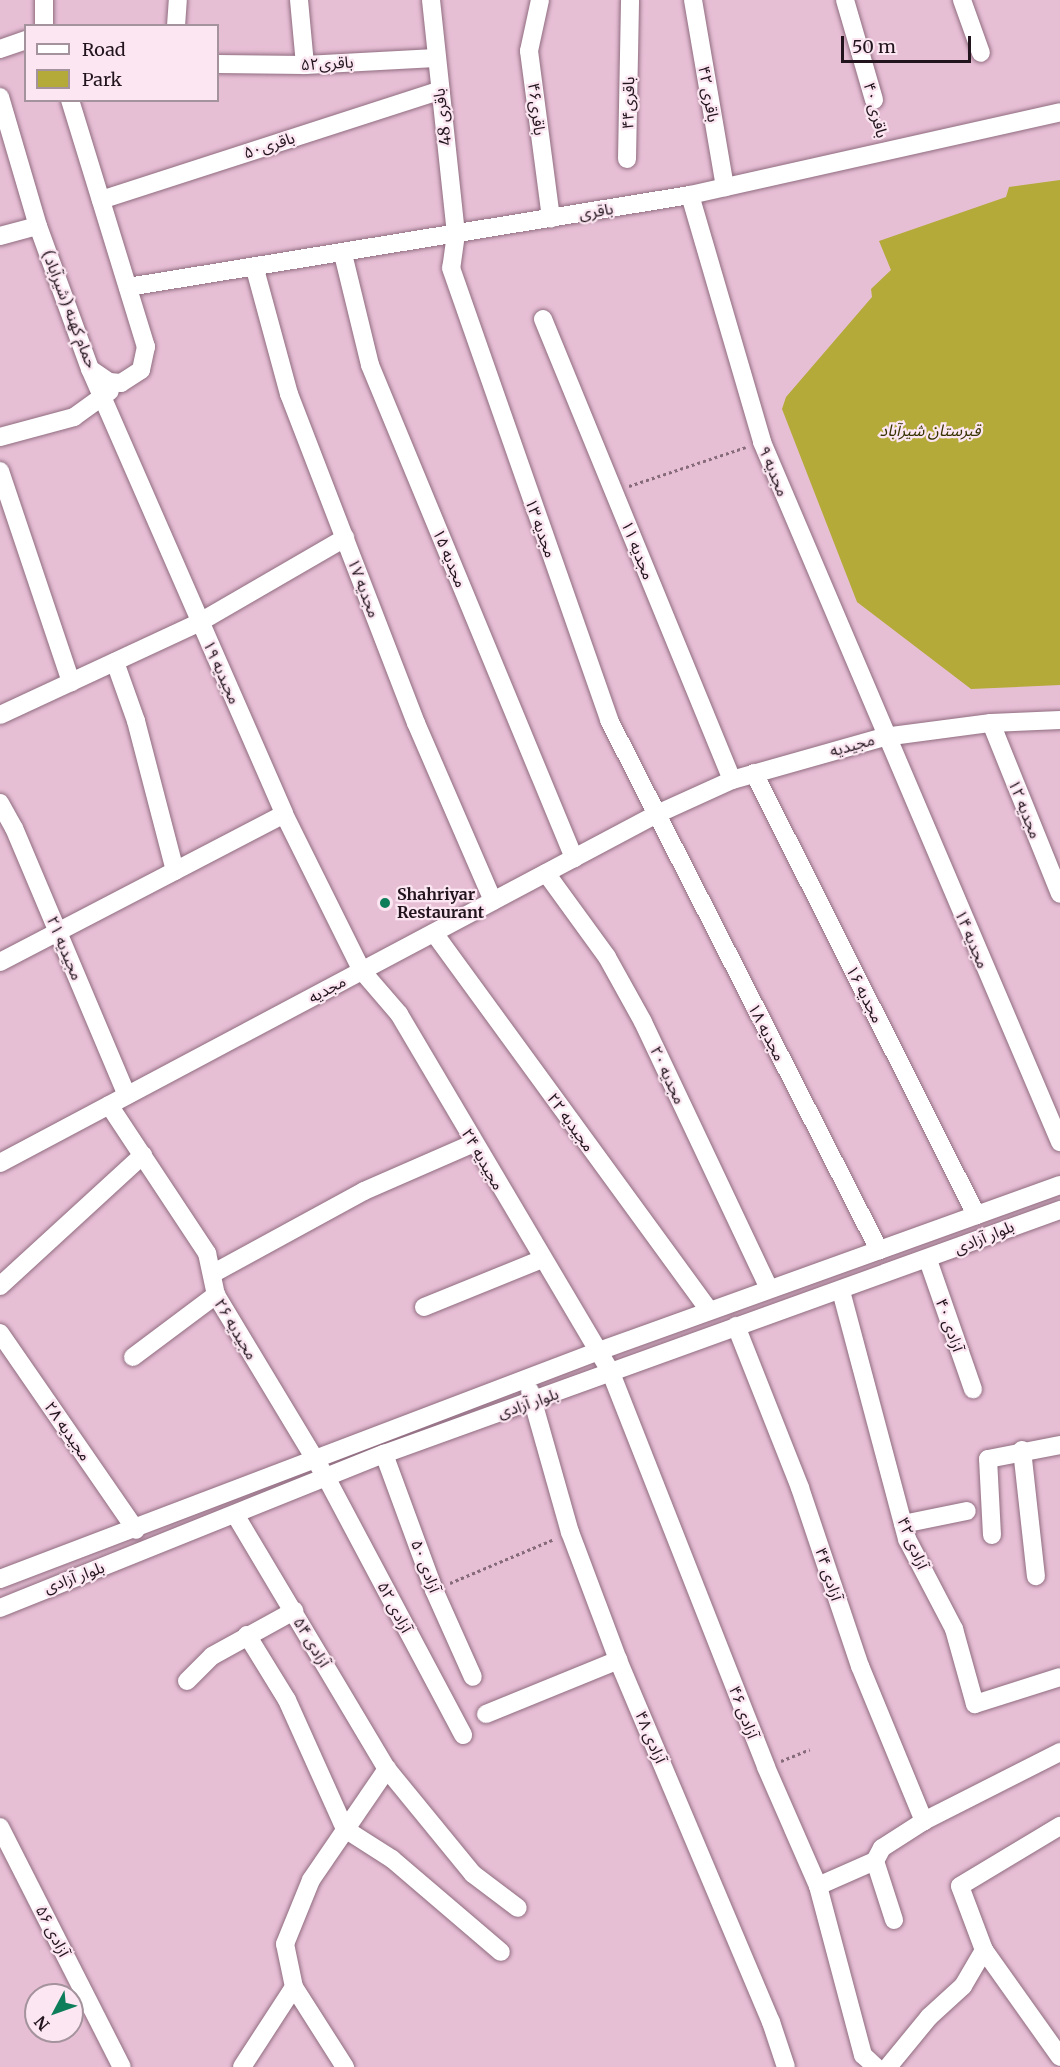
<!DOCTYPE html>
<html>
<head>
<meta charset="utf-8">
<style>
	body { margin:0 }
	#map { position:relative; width:1060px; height:2067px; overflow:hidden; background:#e7bfd5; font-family:Merriweather,"Noto Sans Arabic",serif }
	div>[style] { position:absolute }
	.green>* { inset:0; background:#b4aa39 }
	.path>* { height:3px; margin-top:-1.5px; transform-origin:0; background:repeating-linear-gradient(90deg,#866b7a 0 3px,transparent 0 6px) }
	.roads { filter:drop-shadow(0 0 2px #906d81) drop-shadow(0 0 2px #906d81) }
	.minor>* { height:18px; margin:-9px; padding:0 9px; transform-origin:9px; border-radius:9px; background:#fff }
	.dots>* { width:16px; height:16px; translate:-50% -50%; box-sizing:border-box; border:3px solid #fbe6f1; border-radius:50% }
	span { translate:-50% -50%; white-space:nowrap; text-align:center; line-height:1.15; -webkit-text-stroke:4.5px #fbe6f1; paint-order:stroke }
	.street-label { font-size:16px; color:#22141c }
	.park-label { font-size:16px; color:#363200; font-style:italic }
	.poi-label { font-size:16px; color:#22141c; font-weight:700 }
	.left { translate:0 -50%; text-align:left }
	.legend { position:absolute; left:24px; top:24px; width:195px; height:78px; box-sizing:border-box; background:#fbe6f1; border:2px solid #a4929c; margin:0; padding:8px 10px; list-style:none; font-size:18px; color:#22141c }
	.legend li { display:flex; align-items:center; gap:12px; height:30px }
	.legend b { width:30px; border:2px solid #a4929c }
	.north { position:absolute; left:24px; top:1983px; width:60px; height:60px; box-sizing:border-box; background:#fbe6f1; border:2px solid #a4929c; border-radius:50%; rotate:229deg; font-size:16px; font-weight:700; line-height:24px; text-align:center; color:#22141c }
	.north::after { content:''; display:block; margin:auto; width:21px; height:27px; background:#0e7d5a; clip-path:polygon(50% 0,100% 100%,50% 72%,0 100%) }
	.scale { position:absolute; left:841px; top:36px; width:130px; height:27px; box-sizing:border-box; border:3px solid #22141c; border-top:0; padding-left:8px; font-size:18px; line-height:21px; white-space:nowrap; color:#22141c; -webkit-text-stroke:4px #fbe6f1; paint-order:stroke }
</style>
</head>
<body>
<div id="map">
	<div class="green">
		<i style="clip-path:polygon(1060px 180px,1060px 685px,971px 689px,857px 602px,782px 409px,786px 397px,872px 297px,871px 289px,891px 270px,879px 241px,1006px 197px,1009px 187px)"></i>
	</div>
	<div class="path">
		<i style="left:878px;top:115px;width:19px;rotate:78deg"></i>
		<i style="left:629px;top:486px;width:123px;rotate:-18.4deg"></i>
		<i style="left:450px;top:1583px;width:113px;rotate:-22.9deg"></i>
		<i style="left:781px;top:1761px;width:31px;rotate:-22deg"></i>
	</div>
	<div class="roads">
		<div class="minor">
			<i style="left:299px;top:0;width:65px;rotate:84.7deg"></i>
			<i style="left:431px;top:0;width:235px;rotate:83.9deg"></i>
			<i style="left:456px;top:234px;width:34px;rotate:98deg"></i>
			<i style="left:451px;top:268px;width:479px;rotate:70.7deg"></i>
			<i style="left:609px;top:720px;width:595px;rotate:63deg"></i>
			<i style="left:540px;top:0;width:52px;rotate:102.2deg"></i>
			<i style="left:529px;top:51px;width:169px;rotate:82.5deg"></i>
			<i style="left:693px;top:0;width:190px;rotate:80.3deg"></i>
			<i style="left:845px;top:0;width:104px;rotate:73.8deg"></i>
			<i style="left:962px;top:0;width:56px;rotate:70.3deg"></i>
			<i style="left:44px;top:26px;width:26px;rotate:-90deg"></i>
			<i style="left:176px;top:26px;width:26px;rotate:-86deg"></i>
			<i style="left:0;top:49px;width:28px;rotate:-19deg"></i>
			<i style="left:218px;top:64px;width:87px;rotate:0.7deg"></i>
			<i style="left:305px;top:65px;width:131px;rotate:-3.1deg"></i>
			<i style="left:0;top:97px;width:134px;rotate:73.6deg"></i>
			<i style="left:38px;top:226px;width:152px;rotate:70deg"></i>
			<i style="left:90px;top:369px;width:23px;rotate:34deg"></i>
			<i style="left:109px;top:382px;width:12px;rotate:5deg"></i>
			<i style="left:121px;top:383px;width:24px;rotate:-33deg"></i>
			<i style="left:141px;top:370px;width:24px;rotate:-78deg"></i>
			<i style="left:146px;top:347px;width:258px;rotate:-107.1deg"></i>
			<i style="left:627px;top:159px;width:159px;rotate:-88.9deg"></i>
			<i style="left:690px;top:195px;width:257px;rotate:73.7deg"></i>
			<i style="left:762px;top:442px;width:761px;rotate:66.94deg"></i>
			<i style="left:101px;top:200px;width:354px;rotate:-17.9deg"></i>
			<i style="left:0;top:236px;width:39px;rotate:-15deg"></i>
			<i style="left:343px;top:254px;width:114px;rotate:76.3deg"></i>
			<i style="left:370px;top:365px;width:534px;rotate:67.52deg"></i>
			<i style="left:255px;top:269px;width:130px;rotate:74.8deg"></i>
			<i style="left:289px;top:394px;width:353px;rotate:68.9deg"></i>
			<i style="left:416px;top:723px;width:194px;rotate:66.6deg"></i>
			<i style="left:128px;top:287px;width:569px;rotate:-9.3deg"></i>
			<i style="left:690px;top:195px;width:379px;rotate:-12.6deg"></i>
			<i style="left:543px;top:319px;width:498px;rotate:67.7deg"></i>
			<i style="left:90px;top:369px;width:485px;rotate:66.4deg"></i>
			<i style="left:284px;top:814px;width:175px;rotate:63.6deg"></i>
			<i style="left:362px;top:971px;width:57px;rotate:49.3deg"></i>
			<i style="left:399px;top:1014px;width:417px;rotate:59.4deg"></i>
			<i style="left:611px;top:1373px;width:423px;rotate:68.5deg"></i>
			<i style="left:766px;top:1767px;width:130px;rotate:66.4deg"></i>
			<i style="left:818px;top:1886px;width:175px;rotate:75.1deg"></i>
			<i style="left:863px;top:2055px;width:18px;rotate:43deg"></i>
			<i style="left:0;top:437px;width:77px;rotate:-15.1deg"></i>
			<i style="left:74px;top:417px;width:44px;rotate:-35.8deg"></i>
			<i style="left:0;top:471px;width:223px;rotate:71.4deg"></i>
			<i style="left:115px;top:662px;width:63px;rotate:70.4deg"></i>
			<i style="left:136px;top:721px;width:155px;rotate:75.4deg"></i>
			<i style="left:0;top:715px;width:221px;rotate:-24.9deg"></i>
			<i style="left:200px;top:622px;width:168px;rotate:-30.1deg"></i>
			<i style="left:991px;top:723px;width:184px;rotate:68deg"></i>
			<i style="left:754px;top:773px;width:495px;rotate:63.3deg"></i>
			<i style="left:0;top:803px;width:29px;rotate:61deg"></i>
			<i style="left:14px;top:828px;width:290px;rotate:67.1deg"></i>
			<i style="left:546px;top:873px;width:104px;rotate:54deg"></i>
			<i style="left:607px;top:957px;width:74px;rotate:61deg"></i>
			<i style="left:643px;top:1022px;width:295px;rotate:64.7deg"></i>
			<i style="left:434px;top:933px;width:467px;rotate:53.9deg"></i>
			<i style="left:0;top:962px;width:320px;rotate:-27.5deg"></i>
			<i style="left:109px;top:1105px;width:178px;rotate:56.5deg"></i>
			<i style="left:207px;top:1253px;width:43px;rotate:77.9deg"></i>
			<i style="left:216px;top:1295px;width:215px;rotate:58.9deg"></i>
			<i style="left:327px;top:1479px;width:290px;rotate:62deg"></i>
			<i style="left:0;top:1163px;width:742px;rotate:-27.98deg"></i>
			<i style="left:655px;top:815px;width:85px;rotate:-24.4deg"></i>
			<i style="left:732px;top:780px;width:158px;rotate:-15.8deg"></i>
			<i style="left:884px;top:737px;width:108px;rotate:-7.5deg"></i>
			<i style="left:991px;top:723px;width:69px;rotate:-2.5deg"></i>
			<i style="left:928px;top:1260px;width:137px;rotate:70.8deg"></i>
			<i style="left:212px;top:1274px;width:173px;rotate:-28.6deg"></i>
			<i style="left:364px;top:1191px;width:120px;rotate:-23.6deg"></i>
			<i style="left:0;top:1286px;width:194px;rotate:-42.5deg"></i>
			<i style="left:841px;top:1291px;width:257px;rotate:75.1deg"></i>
			<i style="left:907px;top:1539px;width:102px;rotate:62.4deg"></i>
			<i style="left:954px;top:1629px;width:78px;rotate:74.4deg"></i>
			<i style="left:975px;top:1704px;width:89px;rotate:-17.6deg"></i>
			<i style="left:424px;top:1307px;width:127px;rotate:-22.1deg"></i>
			<i style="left:736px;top:1326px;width:174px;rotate:68.4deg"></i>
			<i style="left:800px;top:1488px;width:188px;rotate:71.4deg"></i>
			<i style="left:860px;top:1666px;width:168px;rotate:67.6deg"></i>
			<i style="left:0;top:1333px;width:239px;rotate:55.4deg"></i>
			<i style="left:133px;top:1357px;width:104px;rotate:-36.8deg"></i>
			<i style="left:530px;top:1391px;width:147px;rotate:74.2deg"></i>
			<i style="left:570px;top:1532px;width:137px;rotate:69.4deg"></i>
			<i style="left:618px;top:1660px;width:393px;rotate:67.1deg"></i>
			<i style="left:771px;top:2022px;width:47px;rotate:71.6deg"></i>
			<i style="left:1022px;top:1450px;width:127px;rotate:83.7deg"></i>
			<i style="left:384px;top:1454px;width:145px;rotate:69.8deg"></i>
			<i style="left:434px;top:1590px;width:95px;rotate:65.9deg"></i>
			<i style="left:236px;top:1516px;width:295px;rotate:59.2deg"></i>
			<i style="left:387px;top:1769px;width:136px;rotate:50.7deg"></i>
			<i style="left:473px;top:1874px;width:56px;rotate:37.1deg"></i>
			<i style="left:903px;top:1524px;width:65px;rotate:-11.5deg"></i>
			<i style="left:992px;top:1535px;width:76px;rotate:-93deg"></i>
			<i style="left:988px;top:1459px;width:73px;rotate:-11deg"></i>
			<i style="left:0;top:1579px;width:641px;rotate:-20.84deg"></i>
			<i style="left:599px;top:1351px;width:490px;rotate:-19.8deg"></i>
			<i style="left:0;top:1608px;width:414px;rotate:-21.9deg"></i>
			<i style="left:384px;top:1454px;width:719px;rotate:-19.85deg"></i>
			<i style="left:247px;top:1635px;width:76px;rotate:58.4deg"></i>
			<i style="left:287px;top:1700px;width:141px;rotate:65.8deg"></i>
			<i style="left:345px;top:1829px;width:56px;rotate:32.6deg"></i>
			<i style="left:392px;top:1859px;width:143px;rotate:40.5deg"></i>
			<i style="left:187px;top:1681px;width:35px;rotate:-45deg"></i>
			<i style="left:212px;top:1656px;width:94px;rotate:-28.8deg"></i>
			<i style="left:486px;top:1714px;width:143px;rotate:-22.2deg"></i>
			<i style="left:0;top:1827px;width:269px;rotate:63.1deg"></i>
			<i style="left:875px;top:1861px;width:62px;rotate:72.1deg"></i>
			<i style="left:818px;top:1886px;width:62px;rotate:-23.7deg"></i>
			<i style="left:875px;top:1861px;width:15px;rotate:-62deg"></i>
			<i style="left:882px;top:1848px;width:50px;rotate:-32.7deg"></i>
			<i style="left:924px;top:1821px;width:153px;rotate:-26.9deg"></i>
			<i style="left:984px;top:1950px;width:131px;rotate:54.6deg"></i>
			<i style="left:294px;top:1987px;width:95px;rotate:57.5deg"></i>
			<i style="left:242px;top:2067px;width:95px;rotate:-57deg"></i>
			<i style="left:294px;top:1987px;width:44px;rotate:-101.8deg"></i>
			<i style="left:285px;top:1944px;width:69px;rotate:-67.9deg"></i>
			<i style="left:311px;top:1880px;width:135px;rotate:-55.6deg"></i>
			<i style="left:888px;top:2067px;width:65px;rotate:-50.6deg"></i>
			<i style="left:929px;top:2017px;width:46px;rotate:-42.4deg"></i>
			<i style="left:963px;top:1986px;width:42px;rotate:-59.7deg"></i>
			<i style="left:984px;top:1950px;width:68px;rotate:-110.6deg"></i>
			<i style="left:960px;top:1886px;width:117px;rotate:-31deg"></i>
		</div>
	</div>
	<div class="dots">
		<i style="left:385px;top:903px;background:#0e7d5a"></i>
	</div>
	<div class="street-label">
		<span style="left:327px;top:63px;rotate:-3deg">باقری۵۲</span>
		<span style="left:709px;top:94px;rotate:80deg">باقری ۴۲</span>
		<span style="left:628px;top:103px;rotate:-89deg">باقری۴۴</span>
		<span style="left:537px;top:109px;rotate:83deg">باقری۴۶</span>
		<span style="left:876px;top:110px;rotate:76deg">باقری ۴۰</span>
		<span style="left:442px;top:117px;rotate:-97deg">باقری 48</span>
		<span style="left:269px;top:145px;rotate:-18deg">باقری۵۰</span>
		<span style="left:596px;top:211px;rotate:-10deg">باقری</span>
		<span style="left:70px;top:309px;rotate:69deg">حمام کهنه (شیرآباد)</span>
		<span style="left:774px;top:471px;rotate:68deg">مجدیه ۹</span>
		<span style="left:541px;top:528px;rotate:70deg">مجدیه ۱۳</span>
		<span style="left:638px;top:550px;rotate:68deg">مجدیه ۱۱</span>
		<span style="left:450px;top:558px;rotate:67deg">مجدیه ۱۵</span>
		<span style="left:364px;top:588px;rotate:69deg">مجدیه ۱۷</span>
		<span style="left:222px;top:672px;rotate:66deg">مجیدیه ۱۹</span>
		<span style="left:852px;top:745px;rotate:-16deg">مجیدیه</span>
		<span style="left:1025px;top:809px;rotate:68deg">مجدیه ۱۲</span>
		<span style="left:972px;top:939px;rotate:67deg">مجدیه ۱۴</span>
		<span style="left:65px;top:948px;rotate:67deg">مجیدیه ۲۱</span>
		<span style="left:327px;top:989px;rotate:-28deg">مجدیه</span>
		<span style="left:865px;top:994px;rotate:63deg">مجدیه ۱۶</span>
		<span style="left:767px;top:1032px;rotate:63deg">مجدیه ۱۸</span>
		<span style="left:668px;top:1075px;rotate:65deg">مجدیه ۲۰</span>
		<span style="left:571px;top:1122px;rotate:54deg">مجیدیه ۲۲</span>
		<span style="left:483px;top:1159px;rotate:60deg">مجیدیه ۲۴</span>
		<span style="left:984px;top:1237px;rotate:-22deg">بلوار آزادی</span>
		<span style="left:950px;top:1325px;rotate:71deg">آزادی ۴۰</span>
		<span style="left:236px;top:1329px;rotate:59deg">مجیدیه ۲۶</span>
		<span style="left:528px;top:1403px;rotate:-19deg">بلوار آزادی</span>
		<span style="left:68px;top:1431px;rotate:55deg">مجیدیه ۲۸</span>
		<span style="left:913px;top:1543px;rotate:67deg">آزادی ۴۲</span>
		<span style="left:426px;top:1566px;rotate:69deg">آزادی ۵۰</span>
		<span style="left:829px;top:1574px;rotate:72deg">آزادی ۴۴</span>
		<span style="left:74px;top:1577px;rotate:-20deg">بلوار آزادی</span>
		<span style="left:395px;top:1607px;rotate:62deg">آزادی ۵۲</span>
		<span style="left:312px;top:1642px;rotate:59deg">آزادی ۵۴</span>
		<span style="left:744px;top:1712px;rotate:69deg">آزادی ۴۶</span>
		<span style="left:651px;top:1737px;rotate:67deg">آزادی ۴۸</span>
		<span style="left:53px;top:1931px;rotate:63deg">آزادی ۵۶</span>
	</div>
	<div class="park-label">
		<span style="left:930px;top:430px">قبرستان شیرآباد</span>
	</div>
	<div class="poi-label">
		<span class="left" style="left:397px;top:903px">Shahriyar<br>Restaurant</span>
	</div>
	<ul class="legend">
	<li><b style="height:8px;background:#fff"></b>Road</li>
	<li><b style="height:16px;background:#b4aa39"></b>Park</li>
	</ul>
	<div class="north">N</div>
	<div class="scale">50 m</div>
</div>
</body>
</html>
